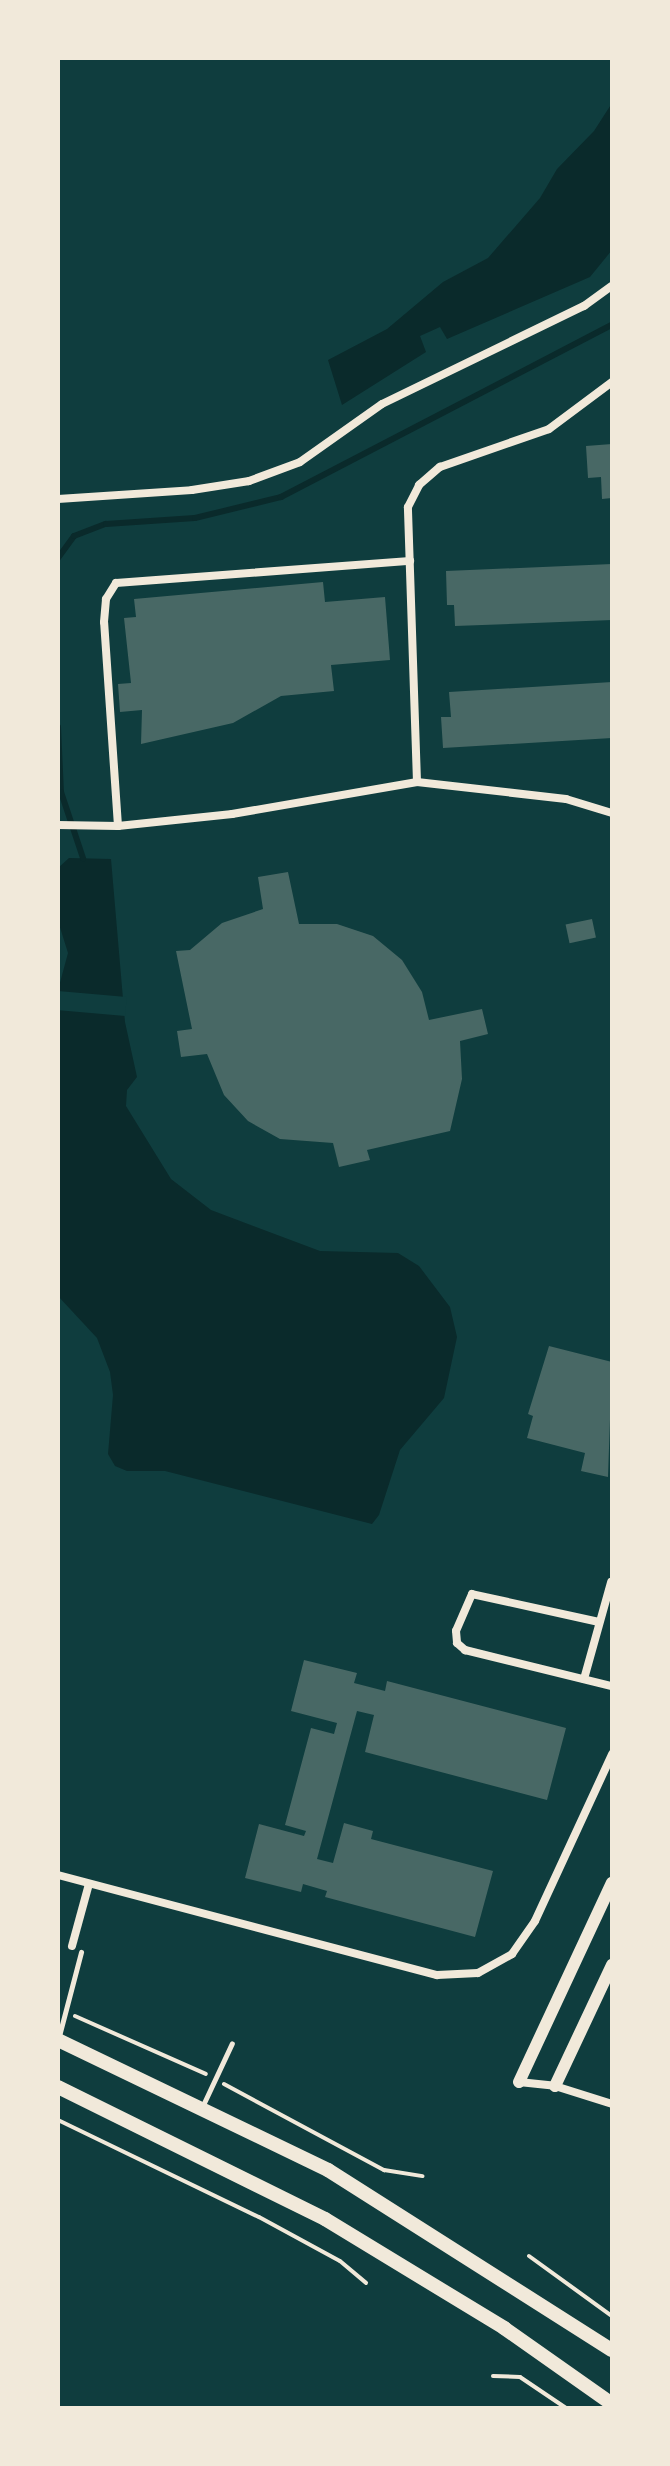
<!DOCTYPE html>
<html>
<head>
<meta charset="utf-8">
<style>
	body { margin:0 }
	#map { position:relative; width:670px; height:2466px; overflow:hidden; background:#0f3d3e; font-family:Jost,sans-serif }
	div>[style] { position:absolute }
	.water>* { inset:0; background:#0a2a2b }
	.pier>* { inset:0; background:#0f3d3e; transform-origin:0 0 }
	.stream>* { height:6px; margin:-3px; padding:0 3px; transform-origin:3px; border-radius:3px; background:#0a2a2b }
	.building>* { inset:0; background:#486865; transform-origin:0 0 }
	.path>* { height:4px; margin:-2px; padding:0 2px; transform-origin:2px; border-radius:2px; background:#f1e9da }
	.service>* { height:5px; margin:-2.5px; padding:0 2.5px; transform-origin:2.5px; border-radius:2.5px; background:#f1e9da }
	.minor>* { height:8px; margin:-4px; padding:0 4px; transform-origin:4px; border-radius:4px; background:#f1e9da }
	.tertiary>* { height:12px; margin:-6px; padding:0 6px; transform-origin:6px; border-radius:6px; background:#f1e9da }
	.secondary>* { height:14px; margin:-7px; padding:0 7px; transform-origin:7px; border-radius:7px; background:#f1e9da }
	span { translate:-50% -50%; white-space:nowrap; text-align:center; line-height:1.15; -webkit-text-stroke:6px #f1e9da; paint-order:stroke }
	.frame { position:absolute; inset:0; border:60px solid #f1e9da; pointer-events:none }
</style>
</head>
<body>
<div id="map">
	<div class="water">
		<i style="clip-path:polygon(612px 103px,612px 250px,590px 277px,447px 339px,440px 327px,420px 336px,426px 352px,342px 405px,328px 360px,387px 329px,443px 282px,488px 258px,540px 198px,557px 169px,594px 131px)"></i>
		<i style="clip-path:polygon(69px 858px,111px 859px,125px 1022px,137px 1077px,127px 1090px,126px 1106px,171px 1179px,211px 1210px,320px 1251px,398px 1253px,419px 1266px,450px 1307px,457px 1337px,444px 1398px,400px 1450px,379px 1515px,372px 1524px,165px 1471px,127px 1471px,115px 1466px,108px 1454px,113px 1395px,110px 1372px,97px 1338px,58px 1296px,58px 990px,68px 953px,58px 921px,58px 868px)"></i>
	</div>
	<div class="pier">
		<i style="left:58px;top:991px;width:69px;height:19px;rotate:5deg"></i>
	</div>
	<div class="stream">
		<i style="left:58px;top:558px;width:27px;rotate:-54deg"></i>
		<i style="left:74px;top:536px;width:34px;rotate:-21deg"></i>
		<i style="left:106px;top:524px;width:89px;rotate:-3.9deg"></i>
		<i style="left:195px;top:518px;width:89px;rotate:-13.7deg"></i>
		<i style="left:281px;top:497px;width:373px;rotate:-27.5deg"></i>
		<i style="left:58px;top:727px;width:65px;rotate:87.4deg"></i>
		<i style="left:61px;top:792px;width:70px;rotate:71.6deg"></i>
	</div>
	<div class="building">
		<i style="clip-path:polygon(612px 444px,612px 498px,602px 499px,601px 477px,588px 478px,586px 446px)"></i>
		<i style="clip-path:polygon(612px 564px,612px 620px,455px 626px,454px 605px,447px 605px,446px 571px)"></i>
		<i style="clip-path:polygon(323px 582px,325px 602px,385px 597px,390px 660px,331px 665px,334px 691px,281px 696px,233px 723px,141px 744px,142px 710px,120px 712px,118px 684px,131px 683px,124px 618px,136px 617px,134px 599px)"></i>
		<i style="clip-path:polygon(612px 682px,612px 738px,443px 748px,441px 717px,451px 717px,449px 692px)"></i>
		<i style="clip-path:polygon(288px 872px,299px 924px,337px 924px,373px 936px,402px 960px,422px 992px,429px 1020px,482px 1009px,488px 1034px,460px 1041px,462px 1079px,450px 1131px,367px 1150px,370px 1160px,339px 1167px,333px 1143px,280px 1139px,248px 1121px,224px 1095px,207px 1054px,181px 1057px,177px 1031px,192px 1029px,176px 951px,190px 950px,222px 923px,263px 909px,258px 877px)"></i>
		<i style="left:592px;top:919px;width:19px;height:27px;rotate:78deg"></i>
		<i style="clip-path:polygon(549px 1346px,612px 1362px,608px 1477px,581px 1471px,585px 1453px,527px 1438px,533px 1416px,528px 1414px)"></i>
		<i style="clip-path:polygon(304px 1660px,357px 1673px,354px 1683px,385px 1691px,387px 1681px,566px 1728px,547px 1800px,365px 1752px,374px 1715px,357px 1711px,317px 1859px,333px 1863px,344px 1823px,373px 1831px,371px 1839px,493px 1871px,475px 1937px,325px 1897px,327px 1891px,303px 1884px,301px 1892px,245px 1878px,259px 1824px,304px 1836px,306px 1831px,285px 1825px,311px 1728px,334px 1734px,337px 1723px,291px 1711px)"></i>
	</div>
	<div class="path">
		<i style="left:75px;top:2016px;width:143px;rotate:23.9deg"></i>
		<i style="left:224px;top:2084px;width:182px;rotate:28.3deg"></i>
		<i style="left:384px;top:2170px;width:39px;rotate:9deg"></i>
		<i style="left:58px;top:2120px;width:223px;rotate:25.8deg"></i>
		<i style="left:259px;top:2217px;width:92px;rotate:28.5deg"></i>
		<i style="left:340px;top:2261px;width:34px;rotate:40deg"></i>
		<i style="left:529px;top:2256px;width:102px;rotate:35.9deg"></i>
		<i style="left:493px;top:2376px;width:27px;rotate:2deg"></i>
		<i style="left:520px;top:2377px;width:55px;rotate:34deg"></i>
	</div>
	<div class="service">
		<i style="left:59px;top:2036px;width:87px;rotate:-75.3deg"></i>
		<i style="left:203px;top:2105px;width:68px;rotate:-64.9deg"></i>
	</div>
	<div class="minor">
		<i style="left:58px;top:499px;width:134px;rotate:-3.8deg"></i>
		<i style="left:192px;top:490px;width:58px;rotate:-9deg"></i>
		<i style="left:249px;top:481px;width:54px;rotate:-20.4deg"></i>
		<i style="left:300px;top:462px;width:100px;rotate:-35.3deg"></i>
		<i style="left:382px;top:404px;width:225px;rotate:-25.9deg"></i>
		<i style="left:584px;top:306px;width:34px;rotate:-36deg"></i>
		<i style="left:417px;top:782px;width:275px;rotate:-91.9deg"></i>
		<i style="left:408px;top:507px;width:25px;rotate:-63deg"></i>
		<i style="left:419px;top:485px;width:28px;rotate:-41deg"></i>
		<i style="left:440px;top:467px;width:115px;rotate:-19.2deg"></i>
		<i style="left:549px;top:429px;width:79px;rotate:-36.7deg"></i>
		<i style="left:58px;top:825px;width:60px;rotate:1deg"></i>
		<i style="left:118px;top:826px;width:115px;rotate:-6deg"></i>
		<i style="left:232px;top:814px;width:188px;rotate:-9.8deg"></i>
		<i style="left:417px;top:782px;width:150px;rotate:6.5deg"></i>
		<i style="left:566px;top:799px;width:48px;rotate:16.9deg"></i>
		<i style="left:118px;top:826px;width:204px;rotate:-93.9deg"></i>
		<i style="left:104px;top:622px;width:23px;rotate:-85deg"></i>
		<i style="left:106px;top:599px;width:19px;rotate:-58deg"></i>
		<i style="left:116px;top:583px;width:295px;rotate:-4.3deg"></i>
		<i style="left:599px;top:1622px;width:130px;rotate:-167.6deg"></i>
		<i style="left:472px;top:1594px;width:40px;rotate:113.4deg"></i>
		<i style="left:456px;top:1631px;width:12px;rotate:85deg"></i>
		<i style="left:457px;top:1643px;width:11px;rotate:41deg"></i>
		<i style="left:465px;top:1650px;width:151px;rotate:13.8deg"></i>
		<i style="left:584px;top:1679px;width:101px;rotate:-74.4deg"></i>
		<i style="left:58px;top:1875px;width:392px;rotate:14.8deg"></i>
		<i style="left:437px;top:1975px;width:41px;rotate:-2.8deg"></i>
		<i style="left:478px;top:1973px;width:39px;rotate:-29deg"></i>
		<i style="left:512px;top:1954px;width:40px;rotate:-55.1deg"></i>
		<i style="left:535px;top:1921px;width:184px;rotate:-65.2deg"></i>
		<i style="left:72px;top:1946px;width:64px;rotate:-74.7deg"></i>
		<i style="left:519px;top:2082px;width:36px;rotate:6deg"></i>
		<i style="left:555px;top:2086px;width:60px;rotate:17.5deg"></i>
	</div>
	<div class="tertiary">
		<i style="left:519px;top:2082px;width:220px;rotate:-65deg"></i>
		<i style="left:555px;top:2086px;width:134px;rotate:-64.8deg"></i>
	</div>
	<div class="secondary">
		<i style="left:58px;top:2040px;width:300px;rotate:25.7deg"></i>
		<i style="left:328px;top:2170px;width:336px;rotate:32.4deg"></i>
		<i style="left:58px;top:2087px;width:298px;rotate:26.3deg"></i>
		<i style="left:325px;top:2219px;width:210px;rotate:31.3deg"></i>
		<i style="left:504px;top:2328px;width:132px;rotate:35.1deg"></i>
	</div>
	<div class="frame"></div>
</div>
</body>
</html>
